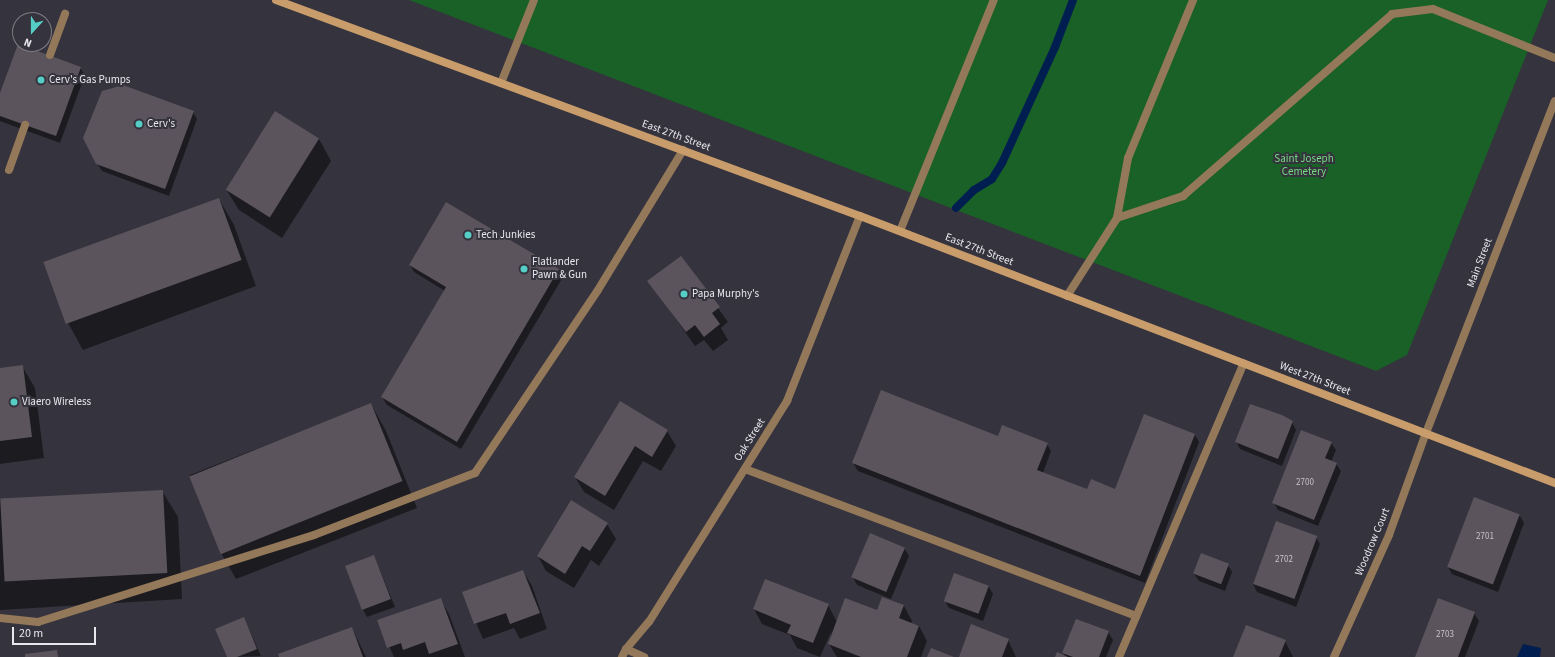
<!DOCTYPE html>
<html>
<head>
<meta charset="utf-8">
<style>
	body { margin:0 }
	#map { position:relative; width:1555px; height:657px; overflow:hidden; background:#35333d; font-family:"Source Sans 3",sans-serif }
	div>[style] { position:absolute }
	.green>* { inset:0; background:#196126 }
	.water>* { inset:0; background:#011e50 }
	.shadow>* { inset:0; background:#0007 }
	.stream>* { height:8px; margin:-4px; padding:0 4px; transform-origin:4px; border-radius:4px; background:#011e50 }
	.building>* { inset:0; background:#5c545c; transform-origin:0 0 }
	.service>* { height:8px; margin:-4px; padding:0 4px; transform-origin:4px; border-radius:4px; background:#937859 }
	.minor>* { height:8px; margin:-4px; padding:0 4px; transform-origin:4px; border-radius:4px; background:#937859 }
	.tertiary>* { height:8px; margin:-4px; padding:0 4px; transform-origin:4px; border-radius:4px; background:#937859 }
	.secondary>* { height:8px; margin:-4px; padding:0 4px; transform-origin:4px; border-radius:4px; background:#c89d6b }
	.dots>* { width:11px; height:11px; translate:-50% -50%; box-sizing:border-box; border:2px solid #35333d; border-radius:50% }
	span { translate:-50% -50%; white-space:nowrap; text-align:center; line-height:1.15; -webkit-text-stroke:4px #35333d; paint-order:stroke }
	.number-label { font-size:9px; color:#c5c2c9 }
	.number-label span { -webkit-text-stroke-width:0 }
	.poi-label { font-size:11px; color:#e8e7ed }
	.left { translate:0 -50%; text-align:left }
	.street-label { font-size:11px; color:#e8e7ed }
	.park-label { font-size:11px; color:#77d982 }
	.north { position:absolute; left:12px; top:12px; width:40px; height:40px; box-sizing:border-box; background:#35333d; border:1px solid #7d7b83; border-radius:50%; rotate:201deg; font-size:11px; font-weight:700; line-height:16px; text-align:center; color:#e8e7ed }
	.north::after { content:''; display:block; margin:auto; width:14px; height:18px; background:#55cec5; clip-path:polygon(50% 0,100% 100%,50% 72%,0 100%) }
	.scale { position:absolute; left:12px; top:627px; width:84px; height:18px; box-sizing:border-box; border:2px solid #e8e7ed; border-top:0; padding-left:5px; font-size:12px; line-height:14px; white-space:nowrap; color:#e8e7ed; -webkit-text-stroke:3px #35333d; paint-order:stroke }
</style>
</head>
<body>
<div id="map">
	<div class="green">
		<i style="clip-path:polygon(409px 0,1548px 0,1407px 355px,1376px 371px)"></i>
	</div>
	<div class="water">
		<i style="clip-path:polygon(1523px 644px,1541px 648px,1540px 657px,1517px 657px)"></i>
	</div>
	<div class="shadow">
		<i style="clip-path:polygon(80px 68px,85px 75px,60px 143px,0 121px,0 96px)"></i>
		<i style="clip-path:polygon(193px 112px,197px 119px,169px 196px,102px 171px,97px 163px)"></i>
		<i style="clip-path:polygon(319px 139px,331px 161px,282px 238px,239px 210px,226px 189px)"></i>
		<i style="clip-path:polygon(219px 199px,234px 225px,256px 286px,83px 350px,68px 323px)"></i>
		<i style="clip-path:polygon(681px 257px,728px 322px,721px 328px,728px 340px,713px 351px,704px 340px,695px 346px,649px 281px)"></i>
		<i style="clip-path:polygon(410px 265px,558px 270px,563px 277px,461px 449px,387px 405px,382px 397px,445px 291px,414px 272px)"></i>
		<i style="clip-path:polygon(22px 366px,35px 388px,44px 458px,0 464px,0 369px)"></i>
		<i style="clip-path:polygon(620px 402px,667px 431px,676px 446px,661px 471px,643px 461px,614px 510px,584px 492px,575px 477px)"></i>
		<i style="clip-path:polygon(371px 404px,386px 431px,417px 508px,236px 579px,221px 553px,190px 475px)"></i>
		<i style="clip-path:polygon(1292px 422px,1296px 430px,1282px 466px,1240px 449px,1236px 441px)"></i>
		<i style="clip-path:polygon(1195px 435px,1199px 442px,1145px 583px,858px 471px,853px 463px,998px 437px,1047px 444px,1051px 451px,1043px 473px,1087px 491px,1116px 490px)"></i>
		<i style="clip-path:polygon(1331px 443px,1336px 450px,1331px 462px,1336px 464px,1341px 471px,1318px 526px,1278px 510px,1274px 503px)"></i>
		<i style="clip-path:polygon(162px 491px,178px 517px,182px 599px,0 610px,0 500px)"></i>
		<i style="clip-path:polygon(1474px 499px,1520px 516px,1524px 523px,1498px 592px,1452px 574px,1448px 567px)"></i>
		<i style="clip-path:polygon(607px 524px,616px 539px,599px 566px,591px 560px,574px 588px,546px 571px,538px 556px)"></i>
		<i style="clip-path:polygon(1316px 537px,1320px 544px,1296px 607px,1257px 592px,1253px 584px)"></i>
		<i style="clip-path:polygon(904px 548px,909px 556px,891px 599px,857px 585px,853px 577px)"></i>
		<i style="clip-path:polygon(374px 556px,395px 607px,367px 617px,363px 610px)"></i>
		<i style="clip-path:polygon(1228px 565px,1232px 572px,1225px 591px,1199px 581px,1194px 574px)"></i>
		<i style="clip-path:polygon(523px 571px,532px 586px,547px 629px,520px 639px,514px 628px,483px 639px,463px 593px)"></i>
		<i style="clip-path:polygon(989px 587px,993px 594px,983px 621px,949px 608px,945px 601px)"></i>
		<i style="clip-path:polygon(882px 598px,904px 606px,912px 621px,911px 624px,919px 626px,927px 641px,921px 657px,837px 657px,829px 644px,832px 630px,820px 657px,797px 648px,790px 635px,762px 624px,754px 609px,828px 605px,837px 622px,878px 611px)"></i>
		<i style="clip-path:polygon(440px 599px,449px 614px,465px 657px,394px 657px,378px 621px)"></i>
		<i style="clip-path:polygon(1474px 613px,1479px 621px,1465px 657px,1417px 657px)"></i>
		<i style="clip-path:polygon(244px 618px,261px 656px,228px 657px)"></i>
		<i style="clip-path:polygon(352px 628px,366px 657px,280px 657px)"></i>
		<i style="clip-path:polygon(1108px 632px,1113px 640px,1106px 657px,1056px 657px,1066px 657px,1063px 653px)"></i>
		<i style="clip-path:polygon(1008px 640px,1016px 657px,960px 657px)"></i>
		<i style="clip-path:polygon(1285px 641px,1293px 657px,1234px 657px)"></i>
	</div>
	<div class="stream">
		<i style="left:956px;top:208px;width:25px;rotate:-45deg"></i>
		<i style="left:974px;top:190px;width:21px;rotate:-31deg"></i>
		<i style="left:992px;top:179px;width:19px;rotate:-58deg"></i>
		<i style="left:1002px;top:163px;width:128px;rotate:-65.4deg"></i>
		<i style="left:1055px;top:47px;width:50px;rotate:-69deg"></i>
	</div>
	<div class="building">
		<i style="clip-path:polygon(18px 44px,81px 67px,56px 136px,0 116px,0 93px)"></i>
		<i style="clip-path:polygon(123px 85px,194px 111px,165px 189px,96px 164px,83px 138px,102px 91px)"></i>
		<i style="left:275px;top:111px;width:52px;height:93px;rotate:32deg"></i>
		<i style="left:219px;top:198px;width:66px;height:187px;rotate:70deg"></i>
		<i style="clip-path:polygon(446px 202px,559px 269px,457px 442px,381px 397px,446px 287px,409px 265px)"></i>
		<i style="clip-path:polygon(681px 256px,720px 307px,712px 313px,720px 324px,704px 337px,695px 325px,686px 332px,647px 281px)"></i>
		<i style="clip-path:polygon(23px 365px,32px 437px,0 441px,0 368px)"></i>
		<i style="clip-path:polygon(881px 390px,998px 436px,1002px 425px,1048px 443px,1037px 470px,1087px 489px,1091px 479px,1115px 489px,1144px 414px,1195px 434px,1140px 576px,852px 463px)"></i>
		<i style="clip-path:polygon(620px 401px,668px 430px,652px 457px,635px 446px,605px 496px,574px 477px)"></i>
		<i style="left:371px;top:403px;width:84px;height:196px;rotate:68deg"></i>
		<i style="clip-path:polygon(1250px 404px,1282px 415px,1293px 421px,1278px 459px,1235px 442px)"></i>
		<i style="clip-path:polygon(1301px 430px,1332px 442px,1325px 458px,1337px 463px,1314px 520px,1272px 503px)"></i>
		<i style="left:163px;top:490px;width:83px;height:163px;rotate:87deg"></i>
		<i style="left:1474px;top:497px;width:49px;height:75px;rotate:21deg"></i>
		<i style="clip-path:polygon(571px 500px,608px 523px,590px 551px,582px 546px,565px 574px,537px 556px)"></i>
		<i style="left:1276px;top:521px;width:44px;height:67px;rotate:20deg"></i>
		<i style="left:870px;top:533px;width:38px;height:48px;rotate:23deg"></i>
		<i style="left:1201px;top:553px;width:30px;height:22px;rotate:21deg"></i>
		<i style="left:374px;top:555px;width:47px;height:31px;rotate:69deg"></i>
		<i style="clip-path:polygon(523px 570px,540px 613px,510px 624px,506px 613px,474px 624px,462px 592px)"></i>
		<i style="left:954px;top:573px;width:37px;height:30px;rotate:20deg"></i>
		<i style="clip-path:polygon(765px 579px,829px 604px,813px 643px,787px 633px,791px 625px,753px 609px)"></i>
		<i style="clip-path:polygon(882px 597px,904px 605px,899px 618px,919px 626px,907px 657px,861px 657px,828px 644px,845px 598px,877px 610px)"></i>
		<i style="clip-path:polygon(441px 598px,458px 644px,429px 654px,425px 642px,403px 650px,401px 643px,387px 648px,377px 620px)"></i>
		<i style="clip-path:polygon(1438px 598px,1475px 612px,1458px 657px,1415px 657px)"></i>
		<i style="clip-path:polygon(244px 617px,257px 649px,237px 657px,227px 657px,215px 629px)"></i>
		<i style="clip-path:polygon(1076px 619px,1109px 631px,1099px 657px,1073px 657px,1062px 653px)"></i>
		<i style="clip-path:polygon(971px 624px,1009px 639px,1002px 657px,959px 657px)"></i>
		<i style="clip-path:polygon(1246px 625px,1286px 640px,1279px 657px,1233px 657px)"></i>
		<i style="clip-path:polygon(352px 627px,363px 657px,279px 657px,278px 654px)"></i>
		<i style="clip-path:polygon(931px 648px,954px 657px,927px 657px)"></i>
		<i style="clip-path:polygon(57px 650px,58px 657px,25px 657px,25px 654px)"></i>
		<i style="clip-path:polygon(1057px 652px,1068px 657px,1055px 657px)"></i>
	</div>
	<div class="service">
		<i style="left:50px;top:55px;width:44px;rotate:-69.9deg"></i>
		<i style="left:501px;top:83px;width:89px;rotate:-68.3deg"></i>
		<i style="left:9px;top:170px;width:48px;rotate:-70.4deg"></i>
		<i style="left:1117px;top:218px;width:70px;rotate:-18.4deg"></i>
		<i style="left:1183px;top:196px;width:277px;rotate:-41deg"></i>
		<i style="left:1392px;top:14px;width:41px;rotate:-7deg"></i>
		<i style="left:1433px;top:9px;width:131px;rotate:21.9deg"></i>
		<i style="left:900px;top:231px;width:249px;rotate:-67.9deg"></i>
		<i style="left:1067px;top:296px;width:93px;rotate:-57.3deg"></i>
		<i style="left:1117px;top:218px;width:61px;rotate:-79.6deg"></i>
		<i style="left:1128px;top:158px;width:171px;rotate:-67.6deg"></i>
		<i style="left:745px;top:469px;width:418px;rotate:20.6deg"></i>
		<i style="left:0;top:618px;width:38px;rotate:6deg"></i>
		<i style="left:38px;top:622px;width:289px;rotate:-17.5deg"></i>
		<i style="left:314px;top:535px;width:173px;rotate:-21.1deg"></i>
		<i style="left:475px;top:473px;width:220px;rotate:-56.1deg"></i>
		<i style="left:598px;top:290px;width:164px;rotate:-58.7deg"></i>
		<i style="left:1119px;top:657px;width:319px;rotate:-67deg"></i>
	</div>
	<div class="minor">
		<i style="left:626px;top:649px;width:20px;rotate:24deg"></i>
		<i style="left:622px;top:657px;width:9px;rotate:-63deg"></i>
		<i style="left:626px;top:649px;width:35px;rotate:-50deg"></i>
		<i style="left:649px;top:622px;width:261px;rotate:-58deg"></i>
		<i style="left:787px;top:401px;width:199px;rotate:-68.5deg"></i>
		<i style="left:1334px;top:657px;width:134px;rotate:-65.7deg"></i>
		<i style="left:1389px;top:535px;width:109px;rotate:-70.1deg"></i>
	</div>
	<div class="tertiary">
		<i style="left:1426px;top:433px;width:356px;rotate:-68.8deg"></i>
	</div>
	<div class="secondary">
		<i style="left:276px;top:0;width:623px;rotate:20.3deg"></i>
		<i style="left:860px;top:216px;width:745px;rotate:21.02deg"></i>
	</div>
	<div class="dots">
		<i style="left:41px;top:80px;background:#55cec5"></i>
		<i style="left:139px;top:124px;background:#55cec5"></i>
		<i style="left:468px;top:235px;background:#55cec5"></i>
		<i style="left:524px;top:269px;background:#55cec5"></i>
		<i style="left:684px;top:294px;background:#55cec5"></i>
		<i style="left:14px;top:402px;background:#55cec5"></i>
	</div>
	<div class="number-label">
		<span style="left:1305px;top:483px">2700</span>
		<span style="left:1485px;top:537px">2701</span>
		<span style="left:1284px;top:560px">2702</span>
		<span style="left:1445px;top:635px">2703</span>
	</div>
	<div class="poi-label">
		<span class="left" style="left:49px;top:80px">Cerv's Gas Pumps</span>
		<span class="left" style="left:147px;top:124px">Cerv's</span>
		<span class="left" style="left:476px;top:235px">Tech Junkies</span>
		<span class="left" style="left:532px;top:269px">Flatlander<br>Pawn &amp; Gun</span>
		<span class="left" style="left:692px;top:294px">Papa Murphy's</span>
		<span class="left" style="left:22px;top:402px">Viaero Wireless</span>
	</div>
	<div class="street-label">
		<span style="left:676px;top:136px;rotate:20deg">East 27th Street</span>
		<span style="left:979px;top:250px;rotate:21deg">East 27th Street</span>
		<span style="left:1480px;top:263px;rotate:-69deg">Main Street</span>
		<span style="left:1315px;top:379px;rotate:21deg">West 27th Street</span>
		<span style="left:750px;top:440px;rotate:-58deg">Oak Street</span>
		<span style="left:1373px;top:542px;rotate:-67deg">Woodrow Court</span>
	</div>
	<div class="park-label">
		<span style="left:1304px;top:166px">Saint Joseph<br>Cemetery</span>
	</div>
	<div class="north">N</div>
	<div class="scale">20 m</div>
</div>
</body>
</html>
